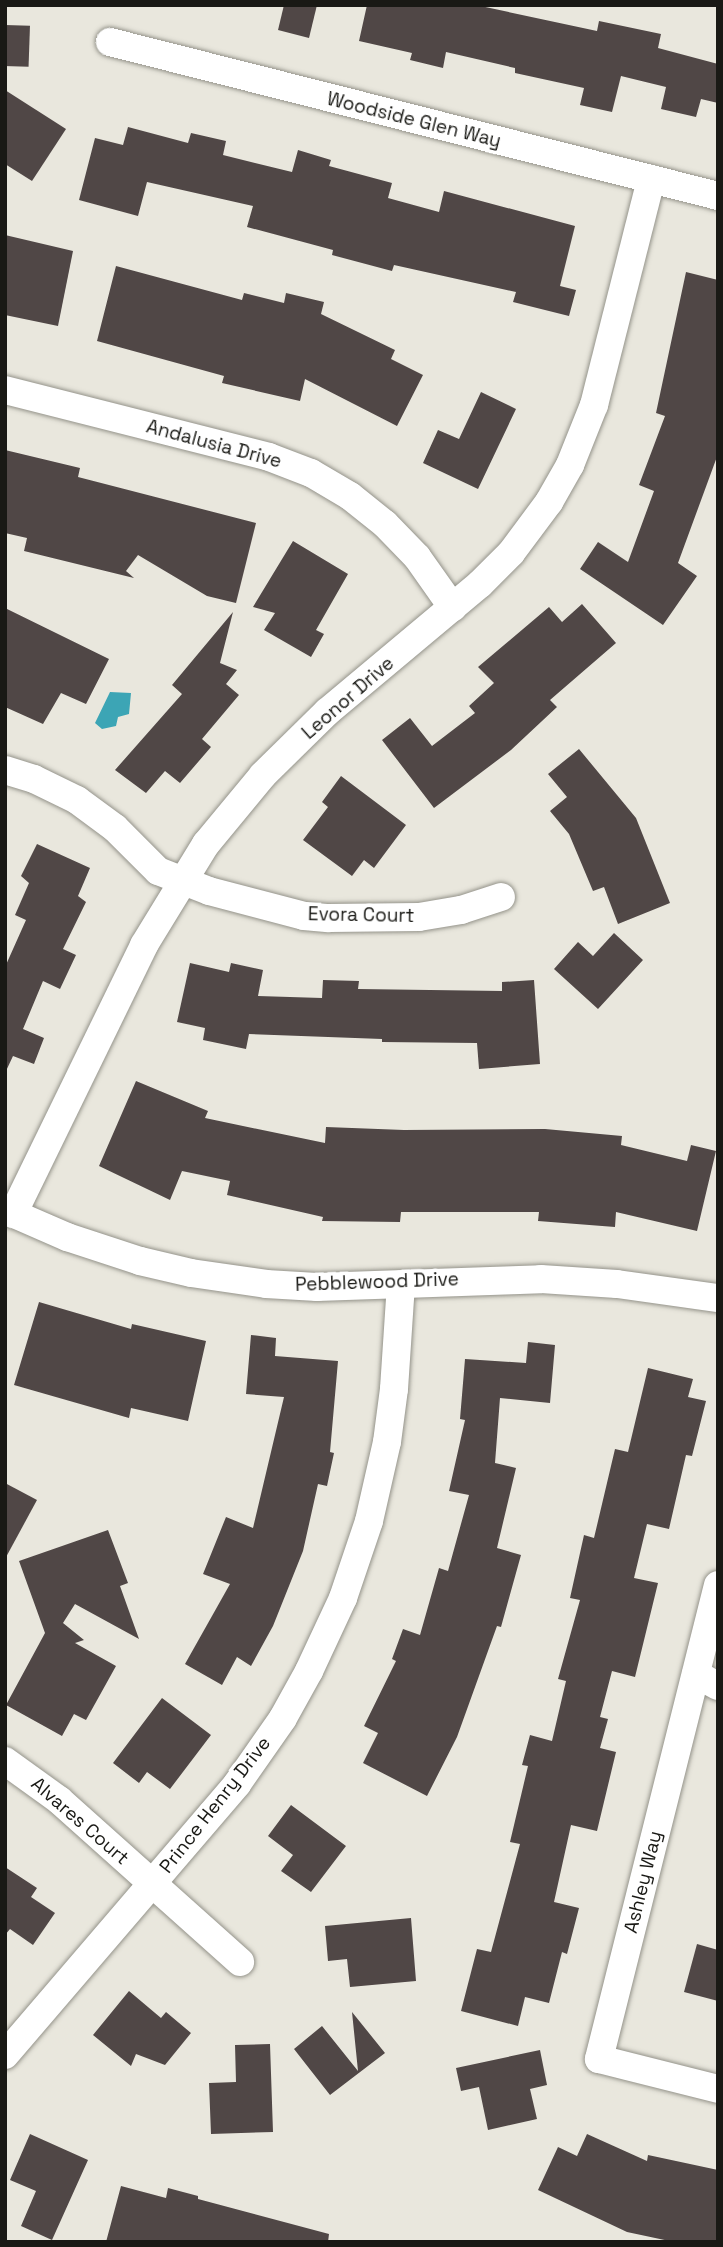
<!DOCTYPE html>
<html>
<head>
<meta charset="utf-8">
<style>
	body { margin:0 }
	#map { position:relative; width:723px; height:2247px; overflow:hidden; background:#e9e7dd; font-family:"Space Grotesk",sans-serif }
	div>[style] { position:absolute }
	.water>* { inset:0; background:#3ca5b5 }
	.building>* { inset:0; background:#504746; transform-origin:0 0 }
	.roads { filter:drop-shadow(0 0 2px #94938a) drop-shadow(0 0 2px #94938a) }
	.minor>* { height:28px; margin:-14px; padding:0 14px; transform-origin:14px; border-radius:14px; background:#fff }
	span { translate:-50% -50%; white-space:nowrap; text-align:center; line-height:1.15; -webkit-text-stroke:7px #fff; paint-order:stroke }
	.street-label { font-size:19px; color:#191915 }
	.frame { position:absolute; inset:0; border:7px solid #191915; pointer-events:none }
</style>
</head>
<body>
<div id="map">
	<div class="water">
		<i style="clip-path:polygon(110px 692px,131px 693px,129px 714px,118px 717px,116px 726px,102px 729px,95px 723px)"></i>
	</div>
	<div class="building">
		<i style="clip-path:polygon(284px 5px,317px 5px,309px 38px,278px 30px)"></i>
		<i style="clip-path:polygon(367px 5px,476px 5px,597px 31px,599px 21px,661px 34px,658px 48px,718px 64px,718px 103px,701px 99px,696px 117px,661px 109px,666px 87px,621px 76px,612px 112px,580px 105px,584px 88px,515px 73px,515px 68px,446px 52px,443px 68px,410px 60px,412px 53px,359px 41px)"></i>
		<i style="left:5px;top:25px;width:25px;height:41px;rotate:2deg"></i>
		<i style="clip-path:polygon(5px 90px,66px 129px,32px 181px,5px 164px)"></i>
		<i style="clip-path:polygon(128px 127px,188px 143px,191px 133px,226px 141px,223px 155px,292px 172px,298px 150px,331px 160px,329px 166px,392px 183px,388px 198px,439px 212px,444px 191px,575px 226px,560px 286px,576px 290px,569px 316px,513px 302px,516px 292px,394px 265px,392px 271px,332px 255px,333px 250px,247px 227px,253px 206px,147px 182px,138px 216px,79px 200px,95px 138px,123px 145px)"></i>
		<i style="clip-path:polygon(5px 235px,73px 251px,58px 326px,5px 315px)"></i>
		<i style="clip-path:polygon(116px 266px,242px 300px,244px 293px,284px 303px,286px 293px,324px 302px,321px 314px,395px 350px,391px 359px,423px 375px,397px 426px,305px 379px,300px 401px,222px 383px,224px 376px,97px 341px)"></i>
		<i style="clip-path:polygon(686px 272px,718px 280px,718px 454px,678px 563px,697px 576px,663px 625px,580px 569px,598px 542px,628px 562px,654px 491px,639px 485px,665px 416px,656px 413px)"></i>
		<i style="clip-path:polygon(481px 392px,516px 409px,478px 489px,423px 463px,438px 430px,459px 439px)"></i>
		<i style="clip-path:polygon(5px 450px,80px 468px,78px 477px,256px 523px,236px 603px,207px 596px,138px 555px,126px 571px,134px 578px,24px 551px,27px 538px,5px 533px)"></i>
		<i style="clip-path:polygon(293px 541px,348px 574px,316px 630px,324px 634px,311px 657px,264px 630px,275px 613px,253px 607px)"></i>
		<i style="clip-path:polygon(582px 604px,616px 643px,550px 700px,557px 707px,511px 750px,434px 808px,382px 740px,410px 718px,432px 746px,475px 713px,469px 706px,494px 683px,478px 667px,549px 607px,562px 622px)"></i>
		<i style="clip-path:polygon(5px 608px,109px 659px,86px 704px,61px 693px,43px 724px,5px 707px)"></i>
		<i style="clip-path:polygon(233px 612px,220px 663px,237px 670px,226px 684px,239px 695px,202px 739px,211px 747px,180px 783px,165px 771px,146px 793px,115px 770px,182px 694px,172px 685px)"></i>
		<i style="clip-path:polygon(579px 749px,636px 818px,670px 903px,618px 924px,604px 887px,593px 891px,569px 834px,550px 811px,567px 797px,548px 774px)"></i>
		<i style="clip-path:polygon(341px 776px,406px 825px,374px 868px,364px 860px,352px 876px,303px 840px,328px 807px,322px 802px)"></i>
		<i style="clip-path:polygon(37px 844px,90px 868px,78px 896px,86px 902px,63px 949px,76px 955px,60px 989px,43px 981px,23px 1029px,44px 1038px,34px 1064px,13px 1056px,6px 1071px,5px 967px,26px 920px,15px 915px,29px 883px,21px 876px)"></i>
		<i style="clip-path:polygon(614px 933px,643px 960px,598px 1009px,554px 969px,578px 942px,593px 956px)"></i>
		<i style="clip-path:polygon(190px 963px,229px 972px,231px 963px,263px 970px,258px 996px,322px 998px,323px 980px,359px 981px,358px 989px,502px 991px,502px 982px,534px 980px,540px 1064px,479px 1069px,477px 1043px,382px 1042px,382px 1039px,249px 1034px,246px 1049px,203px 1040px,205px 1028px,177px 1022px)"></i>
		<i style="clip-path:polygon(136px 1081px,208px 1111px,205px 1118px,325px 1143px,326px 1127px,404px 1130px,545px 1129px,622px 1136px,621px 1145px,687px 1161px,691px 1145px,716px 1151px,697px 1231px,616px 1212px,615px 1227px,538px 1221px,539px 1212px,401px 1212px,400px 1222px,322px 1221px,323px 1217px,227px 1195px,230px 1181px,182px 1171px,170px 1200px,99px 1166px)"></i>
		<i style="clip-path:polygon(39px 1302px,131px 1329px,132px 1324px,206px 1341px,188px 1421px,131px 1408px,129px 1418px,14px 1385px)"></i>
		<i style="clip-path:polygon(251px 1335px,276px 1338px,275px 1356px,338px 1361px,330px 1452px,334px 1453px,327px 1486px,318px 1484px,303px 1551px,273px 1626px,251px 1666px,237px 1657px,222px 1685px,185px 1664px,230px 1584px,203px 1574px,226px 1517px,253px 1528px,284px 1397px,246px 1394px)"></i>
		<i style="clip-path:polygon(528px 1342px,555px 1345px,550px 1403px,500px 1398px,495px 1463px,516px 1468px,497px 1548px,521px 1555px,501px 1627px,497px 1626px,457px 1737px,427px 1796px,363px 1763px,378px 1733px,364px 1726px,396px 1661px,392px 1659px,403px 1629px,420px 1635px,439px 1568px,448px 1571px,469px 1495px,449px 1491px,465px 1420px,460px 1419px,465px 1359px,526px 1363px)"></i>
		<i style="clip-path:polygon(648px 1368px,693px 1379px,688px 1397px,706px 1401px,692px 1456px,686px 1455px,669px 1529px,647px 1524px,634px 1578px,658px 1583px,635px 1677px,612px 1671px,600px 1717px,608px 1719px,600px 1748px,616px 1752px,597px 1831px,571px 1825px,554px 1902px,579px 1908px,567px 1954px,562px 1952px,549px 2003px,525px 1997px,518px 2026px,461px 2011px,477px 1949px,491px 1952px,520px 1844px,510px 1842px,528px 1766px,522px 1765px,530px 1735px,552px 1741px,566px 1681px,558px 1679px,580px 1600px,570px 1598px,584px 1535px,594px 1538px,615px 1449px,628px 1452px)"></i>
		<i style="clip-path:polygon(5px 1483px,37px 1500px,5px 1559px)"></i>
		<i style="clip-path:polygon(108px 1530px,128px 1583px,120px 1586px,139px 1639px,75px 1604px,63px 1623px,84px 1640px,75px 1643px,116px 1666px,86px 1720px,74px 1714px,62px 1736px,6px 1705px,45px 1633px,19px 1561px)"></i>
		<i style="clip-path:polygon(162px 1698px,211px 1735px,170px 1789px,147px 1772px,139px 1783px,113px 1763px)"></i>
		<i style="clip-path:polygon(291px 1805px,346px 1846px,311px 1892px,281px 1871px,293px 1855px,268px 1836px)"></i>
		<i style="clip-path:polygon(5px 1867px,37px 1888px,31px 1897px,55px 1913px,33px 1945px,10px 1929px,5px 1935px)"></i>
		<i style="clip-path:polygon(411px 1918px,416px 1981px,350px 1987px,347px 1959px,328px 1961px,325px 1926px)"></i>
		<i style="clip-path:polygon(697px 1944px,718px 1950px,718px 2001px,684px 1992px)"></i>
		<i style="clip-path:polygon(129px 1991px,161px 2018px,166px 2012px,191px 2033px,165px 2065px,136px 2054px,131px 2066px,93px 2035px)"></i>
		<i style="clip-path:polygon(352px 2012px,385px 2053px,330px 2095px,294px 2049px,322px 2026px,358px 2071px)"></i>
		<i style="clip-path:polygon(270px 2044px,273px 2132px,211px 2134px,209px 2083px,236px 2082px,235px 2045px)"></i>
		<i style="clip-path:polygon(540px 2050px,547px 2085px,530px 2089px,537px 2119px,488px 2130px,479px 2087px,461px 2091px,456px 2068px)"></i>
		<i style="clip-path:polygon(30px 2134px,88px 2160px,52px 2240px,21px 2226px,36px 2191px,10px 2180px)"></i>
		<i style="clip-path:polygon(587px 2134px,647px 2161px,648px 2155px,718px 2170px,718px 2242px,674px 2242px,627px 2232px,538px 2190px,558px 2147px,577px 2156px)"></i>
		<i style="clip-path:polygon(121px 2186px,166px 2198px,168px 2188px,198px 2196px,198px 2199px,329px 2234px,328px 2242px,106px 2242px)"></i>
	</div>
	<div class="roads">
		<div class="minor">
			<i style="left:110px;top:42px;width:627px;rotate:14.21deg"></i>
			<i style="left:5px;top:390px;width:272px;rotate:14.2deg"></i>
			<i style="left:269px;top:457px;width:45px;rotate:20.9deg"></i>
			<i style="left:311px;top:473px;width:45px;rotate:30.5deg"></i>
			<i style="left:350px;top:496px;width:45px;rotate:38.7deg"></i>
			<i style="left:385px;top:524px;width:46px;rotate:45.9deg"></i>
			<i style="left:417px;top:557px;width:62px;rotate:54.8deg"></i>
			<i style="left:5px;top:770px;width:30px;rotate:17deg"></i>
			<i style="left:34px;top:779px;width:48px;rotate:26deg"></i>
			<i style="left:77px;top:800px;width:47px;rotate:36.4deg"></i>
			<i style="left:115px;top:828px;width:61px;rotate:45deg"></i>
			<i style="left:158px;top:871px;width:55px;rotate:21.4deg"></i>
			<i style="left:209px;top:891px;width:98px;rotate:14.7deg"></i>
			<i style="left:304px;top:916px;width:25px;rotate:5deg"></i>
			<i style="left:329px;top:918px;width:90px;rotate:-0.6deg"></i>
			<i style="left:419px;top:917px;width:43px;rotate:-9.5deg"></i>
			<i style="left:461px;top:910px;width:42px;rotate:-18deg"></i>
			<i style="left:5px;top:1210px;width:68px;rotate:23.5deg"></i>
			<i style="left:67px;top:1237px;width:77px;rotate:18.2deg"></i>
			<i style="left:140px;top:1261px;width:52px;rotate:13.2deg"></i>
			<i style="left:191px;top:1273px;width:76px;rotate:8.3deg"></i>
			<i style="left:266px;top:1284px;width:51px;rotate:3.4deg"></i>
			<i style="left:317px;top:1287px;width:224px;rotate:-2deg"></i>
			<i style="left:541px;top:1279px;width:76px;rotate:3.8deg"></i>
			<i style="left:617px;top:1284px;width:102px;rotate:7.9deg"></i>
			<i style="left:13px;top:1214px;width:299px;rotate:-64deg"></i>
			<i style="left:144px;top:945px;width:119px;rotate:-58.5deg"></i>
			<i style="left:206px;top:844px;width:89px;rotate:-50.4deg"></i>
			<i style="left:263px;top:775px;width:90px;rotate:-44.5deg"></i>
			<i style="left:327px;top:712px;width:199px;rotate:-39.9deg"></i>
			<i style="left:480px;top:584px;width:44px;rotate:-45deg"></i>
			<i style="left:511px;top:553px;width:64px;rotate:-53.3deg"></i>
			<i style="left:549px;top:502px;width:43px;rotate:-60.4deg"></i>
			<i style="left:570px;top:465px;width:65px;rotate:-68.2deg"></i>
			<i style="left:594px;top:405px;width:233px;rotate:-75.8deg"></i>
			<i style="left:718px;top:1585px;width:489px;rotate:104.1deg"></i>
			<i style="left:599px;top:2059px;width:123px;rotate:14.1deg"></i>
			<i style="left:696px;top:1674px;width:25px;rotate:29deg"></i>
			<i style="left:5px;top:1761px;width:67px;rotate:35.8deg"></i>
			<i style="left:59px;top:1800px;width:243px;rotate:41.8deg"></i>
			<i style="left:5px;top:2055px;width:357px;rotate:-49.4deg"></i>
			<i style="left:237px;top:1784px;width:80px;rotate:-55.1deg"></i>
			<i style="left:283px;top:1718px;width:54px;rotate:-61deg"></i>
			<i style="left:309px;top:1671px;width:81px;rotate:-65deg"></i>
			<i style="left:343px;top:1598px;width:81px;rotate:-71.3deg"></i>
			<i style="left:369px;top:1521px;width:81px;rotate:-77.2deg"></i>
			<i style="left:387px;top:1442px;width:53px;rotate:-82.5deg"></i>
			<i style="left:394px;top:1389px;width:105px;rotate:-86.2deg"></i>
		</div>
	</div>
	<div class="street-label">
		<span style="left:414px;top:120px;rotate:14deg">Woodside Glen Way</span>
		<span style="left:214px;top:444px;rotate:15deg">Andalusia Drive</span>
		<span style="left:348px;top:698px;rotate:-41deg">Leonor Drive</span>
		<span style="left:361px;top:915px;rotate:1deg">Evora Court</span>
		<span style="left:377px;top:1282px;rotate:-2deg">Pebblewood Drive</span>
		<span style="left:215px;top:1805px;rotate:-52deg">Prince Henry Drive</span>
		<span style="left:80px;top:1821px;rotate:41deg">Alvares Court</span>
		<span style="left:643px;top:1882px;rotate:-76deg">Ashley Way</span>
	</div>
	<div class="frame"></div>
</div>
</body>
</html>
